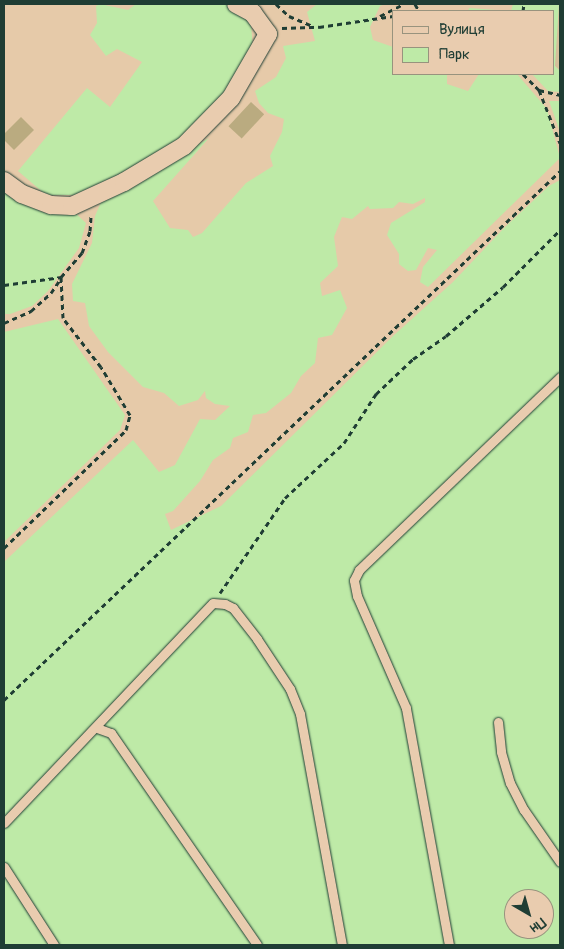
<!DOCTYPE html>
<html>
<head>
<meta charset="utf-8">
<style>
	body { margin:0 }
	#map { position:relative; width:564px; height:949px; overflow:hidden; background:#e6caa9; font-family:Pangolin,sans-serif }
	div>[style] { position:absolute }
	.built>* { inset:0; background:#d5be9b }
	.green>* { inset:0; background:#beeaa7 }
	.building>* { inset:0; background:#baab80; transform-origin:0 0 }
	.path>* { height:3px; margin-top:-1.5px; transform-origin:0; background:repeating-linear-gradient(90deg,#1f3d34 0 5px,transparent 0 9px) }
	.roads { filter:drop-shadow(0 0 1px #1f3d34) drop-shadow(0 0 1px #1f3d34) }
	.lane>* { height:9px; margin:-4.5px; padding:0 4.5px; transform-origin:4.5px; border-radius:4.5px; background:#e9ccaf }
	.street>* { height:18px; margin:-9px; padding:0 9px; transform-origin:9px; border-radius:9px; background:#e9ccaf }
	span { translate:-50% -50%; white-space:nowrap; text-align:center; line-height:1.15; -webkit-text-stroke:4px #e9ccaf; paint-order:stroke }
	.frame { position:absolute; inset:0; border:5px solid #1f3d34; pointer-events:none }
	.legend { position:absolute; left:392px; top:10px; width:162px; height:65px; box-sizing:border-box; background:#e9ccaf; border:1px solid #98937e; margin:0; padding:6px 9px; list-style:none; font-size:15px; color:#1f3d34 }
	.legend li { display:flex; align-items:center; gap:10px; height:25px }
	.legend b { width:25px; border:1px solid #98937e }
	.north { position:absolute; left:504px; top:889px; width:50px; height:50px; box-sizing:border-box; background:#e9ccaf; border:1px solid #98937e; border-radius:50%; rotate:142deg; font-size:14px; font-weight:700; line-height:20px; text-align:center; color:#1f3d34 }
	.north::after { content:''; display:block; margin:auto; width:18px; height:22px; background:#1f3d34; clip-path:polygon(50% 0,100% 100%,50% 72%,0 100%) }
</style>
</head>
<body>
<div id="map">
	<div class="built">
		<i style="clip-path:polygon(554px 4px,560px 4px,560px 71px,555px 66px,553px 40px)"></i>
	</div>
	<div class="green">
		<i style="clip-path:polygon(100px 4px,128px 10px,136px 4px,224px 4px,242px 10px,251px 24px,253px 50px,232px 88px,195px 129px,95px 195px,46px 195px,18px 171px,87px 88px,110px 107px,142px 62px,117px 49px,106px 56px,90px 35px,97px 23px,96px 6px)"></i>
		<i style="clip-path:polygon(evenodd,317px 4px,385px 4px,380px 6px,370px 27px,373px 40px,393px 47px,393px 74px,447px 74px,447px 84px,468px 91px,479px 74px,517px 74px,547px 109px,560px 158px,428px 287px,420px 282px,423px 267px,437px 250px,428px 248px,416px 270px,408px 271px,399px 264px,399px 254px,387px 235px,391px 223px,425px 202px,425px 198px,413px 204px,399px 202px,393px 208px,370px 209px,368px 206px,352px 219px,342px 217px,334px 237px,338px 266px,320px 283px,322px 296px,340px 290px,347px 308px,332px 335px,318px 338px,315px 363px,301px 376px,291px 393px,266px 413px,253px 415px,248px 432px,233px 438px,230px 448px,213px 460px,200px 481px,173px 511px,165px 514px,171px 530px,221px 506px,393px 336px,453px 282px,505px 227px,549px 186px,560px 180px,560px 945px,4px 945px,4px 562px,133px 440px,159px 472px,175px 465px,200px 419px,215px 420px,230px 406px,215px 404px,206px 398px,205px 391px,198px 400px,179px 406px,164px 393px,143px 387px,108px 352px,89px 326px,85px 303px,73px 301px,72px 284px,92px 243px,95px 216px,102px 200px,209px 138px,153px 201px,170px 228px,188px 230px,193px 237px,202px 233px,246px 183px,273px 166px,270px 156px,282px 132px,284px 119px,268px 113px,259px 103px,255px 91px,276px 77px,286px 58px,283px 46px,315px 41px,307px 12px,317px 4px,514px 899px,544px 899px,544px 929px,514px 929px,514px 899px)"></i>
		<i style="clip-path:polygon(513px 4px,559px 4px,555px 66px,560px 71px,560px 92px,548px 91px,532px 74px,553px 74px,553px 11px,468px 11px,469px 8px,511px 11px)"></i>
		<i style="clip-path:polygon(549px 101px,560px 101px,560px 132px)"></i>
		<i style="clip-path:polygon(4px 187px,45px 213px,55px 208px,72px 210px,86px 223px,79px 248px,48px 291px,32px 306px,10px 314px,4px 314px)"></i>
		<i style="clip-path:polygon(58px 319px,125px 415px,120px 430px,4px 542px,4px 332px)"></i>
	</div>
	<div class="building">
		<i style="left:251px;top:102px;width:18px;height:33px;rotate:43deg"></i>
		<i style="clip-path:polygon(21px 117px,34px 130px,14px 150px,4px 140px,4px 134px)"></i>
	</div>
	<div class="path">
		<i style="left:276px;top:4px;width:18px;rotate:43deg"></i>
		<i style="left:289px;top:16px;width:26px;rotate:23deg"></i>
		<i style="left:415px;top:4px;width:8px;rotate:60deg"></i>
		<i style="left:523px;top:11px;width:7px;rotate:-82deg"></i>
		<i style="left:380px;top:16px;width:27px;rotate:-27deg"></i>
		<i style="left:282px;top:28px;width:37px;rotate:-2deg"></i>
		<i style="left:319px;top:27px;width:75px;rotate:-8.5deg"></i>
		<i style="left:523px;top:74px;width:23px;rotate:45deg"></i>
		<i style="left:539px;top:90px;width:22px;rotate:13deg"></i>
		<i style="left:539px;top:90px;width:57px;rotate:68.4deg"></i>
		<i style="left:4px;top:285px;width:58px;rotate:-8deg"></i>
		<i style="left:4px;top:323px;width:30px;rotate:-24deg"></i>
		<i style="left:31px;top:311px;width:27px;rotate:-42deg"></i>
		<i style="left:51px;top:293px;width:18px;rotate:-56deg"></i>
		<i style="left:4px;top:548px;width:170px;rotate:-44deg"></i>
		<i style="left:126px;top:430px;width:16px;rotate:-75deg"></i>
		<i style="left:130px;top:415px;width:56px;rotate:-121.1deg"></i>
		<i style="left:101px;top:367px;width:62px;rotate:-127.8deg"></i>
		<i style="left:63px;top:318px;width:41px;rotate:-92.8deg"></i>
		<i style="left:61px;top:277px;width:32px;rotate:-49deg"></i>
		<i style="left:82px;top:253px;width:23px;rotate:-70deg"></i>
		<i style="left:90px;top:231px;width:16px;rotate:-86deg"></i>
		<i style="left:220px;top:593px;width:115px;rotate:-55.6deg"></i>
		<i style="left:285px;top:498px;width:81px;rotate:-43deg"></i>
		<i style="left:344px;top:443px;width:59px;rotate:-56.9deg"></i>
		<i style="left:376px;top:394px;width:51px;rotate:-43.4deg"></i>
		<i style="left:413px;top:359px;width:40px;rotate:-34.9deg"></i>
		<i style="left:446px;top:336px;width:75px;rotate:-40.7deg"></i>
		<i style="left:503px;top:287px;width:81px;rotate:-45deg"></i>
		<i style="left:4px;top:700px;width:767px;rotate:-43.57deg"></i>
	</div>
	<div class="roads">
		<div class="lane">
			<i style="left:498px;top:722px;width:30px;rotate:84deg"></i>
			<i style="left:501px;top:752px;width:32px;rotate:74deg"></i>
			<i style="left:510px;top:783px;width:30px;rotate:63deg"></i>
			<i style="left:524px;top:810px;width:63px;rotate:55.3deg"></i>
			<i style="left:97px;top:728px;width:15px;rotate:20deg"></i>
			<i style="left:111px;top:733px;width:257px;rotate:55.4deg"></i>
			<i style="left:4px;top:823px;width:303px;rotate:-46.5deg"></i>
			<i style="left:213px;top:603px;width:12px;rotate:5deg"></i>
			<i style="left:225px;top:604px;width:9px;rotate:27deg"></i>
			<i style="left:233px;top:608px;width:39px;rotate:52deg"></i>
			<i style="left:257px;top:639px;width:60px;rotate:56.6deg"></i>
			<i style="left:290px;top:689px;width:27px;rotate:68deg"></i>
			<i style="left:300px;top:714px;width:235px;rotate:79.7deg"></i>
			<i style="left:4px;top:867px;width:93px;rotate:57.3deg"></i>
			<i style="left:449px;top:945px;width:241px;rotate:-100.3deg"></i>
			<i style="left:406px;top:708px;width:122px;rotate:-113.6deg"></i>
			<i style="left:357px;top:596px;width:16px;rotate:-101deg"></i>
			<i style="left:354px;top:580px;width:11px;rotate:-63deg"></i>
			<i style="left:359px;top:570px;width:279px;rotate:-43.8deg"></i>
		</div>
		<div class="street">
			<i style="left:4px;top:181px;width:22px;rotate:36deg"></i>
			<i style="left:22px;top:194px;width:31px;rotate:21deg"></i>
			<i style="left:51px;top:205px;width:21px;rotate:3deg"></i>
			<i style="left:72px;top:206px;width:57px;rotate:-24.8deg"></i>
			<i style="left:124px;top:182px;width:70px;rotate:-31deg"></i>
			<i style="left:184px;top:146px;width:67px;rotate:-45.6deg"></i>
			<i style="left:231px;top:98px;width:74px;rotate:-60deg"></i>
			<i style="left:268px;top:34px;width:26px;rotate:-126deg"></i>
			<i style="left:253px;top:13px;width:19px;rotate:-152deg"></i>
		</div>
	</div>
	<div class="frame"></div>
	<ul class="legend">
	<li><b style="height:6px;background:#e9ccaf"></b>Вулиця</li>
	<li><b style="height:14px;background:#beeaa7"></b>Парк</li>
	</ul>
	<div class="north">Пн</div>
</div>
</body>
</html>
